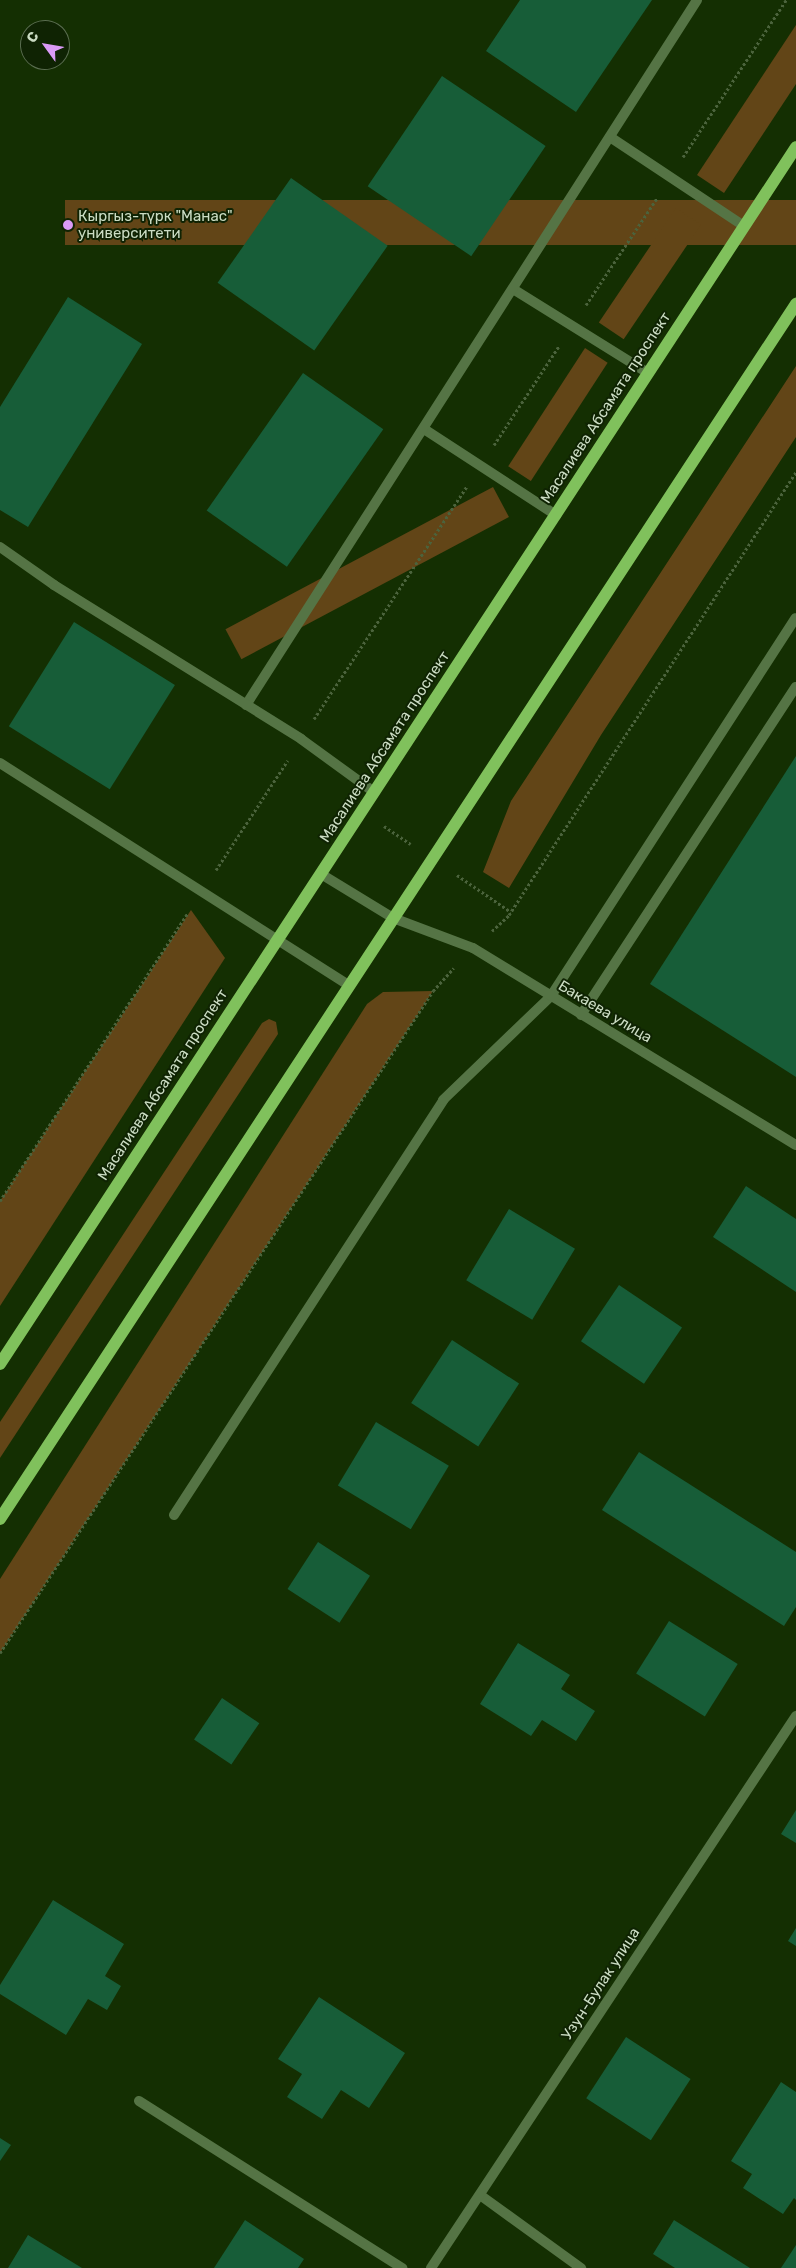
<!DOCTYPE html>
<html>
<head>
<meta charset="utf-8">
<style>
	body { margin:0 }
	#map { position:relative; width:796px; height:2268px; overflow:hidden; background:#142f02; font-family:Rubik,sans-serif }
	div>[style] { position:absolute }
	.green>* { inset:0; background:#624517; transform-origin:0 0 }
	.building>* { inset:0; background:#175d38; transform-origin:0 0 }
	.path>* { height:3px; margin-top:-1.5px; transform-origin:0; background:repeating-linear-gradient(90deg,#4b633c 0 2.5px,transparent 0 5px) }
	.lane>* { height:10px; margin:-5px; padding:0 5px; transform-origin:5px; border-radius:5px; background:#557445 }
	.street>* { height:10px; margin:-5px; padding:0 5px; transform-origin:5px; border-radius:5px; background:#557445 }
	.primary>* { height:12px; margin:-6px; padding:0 6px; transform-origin:6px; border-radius:6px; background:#80c15c }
	.dots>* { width:14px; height:14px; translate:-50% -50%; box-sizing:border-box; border:2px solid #0f2303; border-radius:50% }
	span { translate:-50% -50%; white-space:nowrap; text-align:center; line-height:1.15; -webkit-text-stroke:4px #0f2303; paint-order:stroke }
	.poi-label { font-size:15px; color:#cbdcc3 }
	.left { translate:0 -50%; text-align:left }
	.street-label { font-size:15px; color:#cbdcc3 }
	.north { position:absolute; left:20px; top:20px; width:50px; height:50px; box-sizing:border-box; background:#0f2303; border:1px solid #5a6d50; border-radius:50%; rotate:302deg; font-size:14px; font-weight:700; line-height:20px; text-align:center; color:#cbdcc3 }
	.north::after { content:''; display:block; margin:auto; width:18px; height:22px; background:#da9af6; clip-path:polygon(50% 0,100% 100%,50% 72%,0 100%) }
</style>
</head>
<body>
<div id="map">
	<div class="green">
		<i style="clip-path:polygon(796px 25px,796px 84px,724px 193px,697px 175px)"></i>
		<i style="left:796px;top:200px;width:45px;height:731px;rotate:90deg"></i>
		<i style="left:676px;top:208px;width:30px;height:138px;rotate:34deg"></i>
		<i style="left:585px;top:348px;width:27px;height:141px;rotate:33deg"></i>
		<i style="clip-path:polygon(796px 366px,796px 437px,601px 735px,509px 888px,483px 872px,511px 801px)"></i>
		<i style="left:493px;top:487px;width:34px;height:303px;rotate:62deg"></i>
		<i style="clip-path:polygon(191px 910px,225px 958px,0 1306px,0 1201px)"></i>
		<i style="clip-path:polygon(433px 991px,0 1653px,0 1579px,367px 1004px,383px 992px)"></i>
		<i style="clip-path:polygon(269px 1019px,276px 1022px,278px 1034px,0 1458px,0 1422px,262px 1023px)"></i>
	</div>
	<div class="building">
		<i style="clip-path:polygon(520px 0,652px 0,576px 112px,486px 51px)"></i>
		<i style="left:442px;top:76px;width:125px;height:133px;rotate:34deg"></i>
		<i style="left:291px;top:178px;width:118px;height:128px;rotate:35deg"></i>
		<i style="clip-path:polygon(68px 297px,142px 344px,28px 527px,0 510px,0 407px)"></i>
		<i style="left:303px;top:373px;width:98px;height:168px;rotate:35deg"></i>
		<i style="left:74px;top:622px;width:119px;height:123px;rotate:32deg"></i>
		<i style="clip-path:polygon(796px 756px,796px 1077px,650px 984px)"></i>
		<i style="clip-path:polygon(746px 1186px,796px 1219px,796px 1292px,713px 1237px)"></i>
		<i style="left:509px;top:1209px;width:77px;height:83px;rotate:31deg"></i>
		<i style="left:619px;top:1285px;width:76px;height:68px;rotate:34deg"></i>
		<i style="left:452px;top:1340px;width:80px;height:75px;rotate:33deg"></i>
		<i style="left:376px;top:1422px;width:85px;height:74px;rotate:31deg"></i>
		<i style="clip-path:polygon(639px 1452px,796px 1552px,796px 1607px,784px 1626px,602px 1510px)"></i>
		<i style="left:318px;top:1542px;width:62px;height:56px;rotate:33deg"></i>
		<i style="left:669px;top:1621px;width:81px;height:62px;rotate:32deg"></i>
		<i style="clip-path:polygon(518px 1643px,570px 1675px,561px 1689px,595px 1711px,576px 1741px,542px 1720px,531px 1736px,480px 1704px)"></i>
		<i style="left:222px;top:1698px;width:45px;height:50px;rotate:34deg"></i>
		<i style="clip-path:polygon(796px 1810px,796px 1843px,781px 1834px)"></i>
		<i style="clip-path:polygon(53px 1900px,124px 1944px,105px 1976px,121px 1986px,107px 2010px,88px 1999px,66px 2035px,0 1994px,0 1985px)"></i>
		<i style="clip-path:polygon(796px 1928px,796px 1946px,788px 1941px)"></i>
		<i style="clip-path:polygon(319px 1997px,405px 2053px,369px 2108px,341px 2090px,322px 2119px,287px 2097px,302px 2074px,278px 2059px)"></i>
		<i style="left:626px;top:2037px;width:77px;height:73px;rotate:33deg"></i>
		<i style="clip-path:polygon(781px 2082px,796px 2092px,796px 2200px,794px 2198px,783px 2214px,743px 2188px,752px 2174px,731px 2161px)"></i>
		<i style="clip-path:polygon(0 2138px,11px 2145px,0 2161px)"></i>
		<i style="clip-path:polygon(245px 2220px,304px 2259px,298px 2268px,214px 2268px)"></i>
		<i style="clip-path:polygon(674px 2220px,750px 2268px,675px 2268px,653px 2254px)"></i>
		<i style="clip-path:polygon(28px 2235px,82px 2268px,8px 2268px)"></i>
		<i style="clip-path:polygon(796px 2245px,796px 2268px,781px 2268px)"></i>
	</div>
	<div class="path">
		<i style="left:683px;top:157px;width:188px;rotate:-56.7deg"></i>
		<i style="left:586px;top:305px;width:128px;rotate:-56.4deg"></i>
		<i style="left:494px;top:445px;width:118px;rotate:-56.7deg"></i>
		<i style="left:314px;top:719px;width:279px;rotate:-56.7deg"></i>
		<i style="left:384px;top:826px;width:32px;rotate:34deg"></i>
		<i style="left:216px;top:870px;width:131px;rotate:-56.8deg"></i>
		<i style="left:457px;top:875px;width:65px;rotate:34.4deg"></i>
		<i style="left:492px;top:931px;width:23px;rotate:-43deg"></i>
		<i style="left:509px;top:915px;width:528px;rotate:-57.06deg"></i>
		<i style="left:0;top:1201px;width:344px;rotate:-56.9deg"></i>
		<i style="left:0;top:1653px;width:791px;rotate:-56.81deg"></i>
		<i style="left:433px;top:991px;width:31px;rotate:-48deg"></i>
	</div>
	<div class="lane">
		<i style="left:610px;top:137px;width:161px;rotate:33.6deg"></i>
		<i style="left:513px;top:289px;width:159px;rotate:31.9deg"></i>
		<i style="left:424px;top:429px;width:158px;rotate:33.1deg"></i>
		<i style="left:246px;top:705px;width:837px;rotate:-57.39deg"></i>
		<i style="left:581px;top:1015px;width:392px;rotate:-56.8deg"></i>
		<i style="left:174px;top:1515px;width:495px;rotate:-57deg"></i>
		<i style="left:443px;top:1100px;width:150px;rotate:-43.9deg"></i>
		<i style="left:551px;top:996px;width:450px;rotate:-57.1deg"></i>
	</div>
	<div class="street">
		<i style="left:0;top:547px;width:66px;rotate:35.1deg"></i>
		<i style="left:54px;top:585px;width:291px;rotate:31.9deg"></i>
		<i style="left:301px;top:739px;width:90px;rotate:36deg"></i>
		<i style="left:0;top:763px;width:414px;rotate:32.5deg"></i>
		<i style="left:321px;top:874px;width:84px;rotate:31.4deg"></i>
		<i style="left:393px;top:918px;width:85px;rotate:20.6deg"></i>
		<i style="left:473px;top:948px;width:378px;rotate:31.4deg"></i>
		<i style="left:139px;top:2101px;width:312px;rotate:32.4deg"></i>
		<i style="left:480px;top:2195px;width:125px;rotate:35.9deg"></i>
		<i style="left:431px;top:2268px;width:662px;rotate:-56.53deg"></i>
	</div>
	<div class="primary">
		<i style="left:0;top:1364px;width:1454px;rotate:-56.81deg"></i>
		<i style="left:0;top:1519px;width:1453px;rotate:-56.77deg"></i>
	</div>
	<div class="dots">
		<i style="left:68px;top:225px;background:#da9af6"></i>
	</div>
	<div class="poi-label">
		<span class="left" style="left:78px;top:225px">Кыргыз-түрк "Манас"<br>университети</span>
	</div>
	<div class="street-label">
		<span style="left:606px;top:408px;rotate:-57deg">Масалиева Абсамата проспект</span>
		<span style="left:385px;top:747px;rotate:-57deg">Масалиева Абсамата проспект</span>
		<span style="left:605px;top:1012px;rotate:31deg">Бакаева улица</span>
		<span style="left:163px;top:1085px;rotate:-57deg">Масалиева Абсамата проспект</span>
		<span style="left:601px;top:1984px;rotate:-57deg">Узун-Булак улица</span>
	</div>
	<div class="north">С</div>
</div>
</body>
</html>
